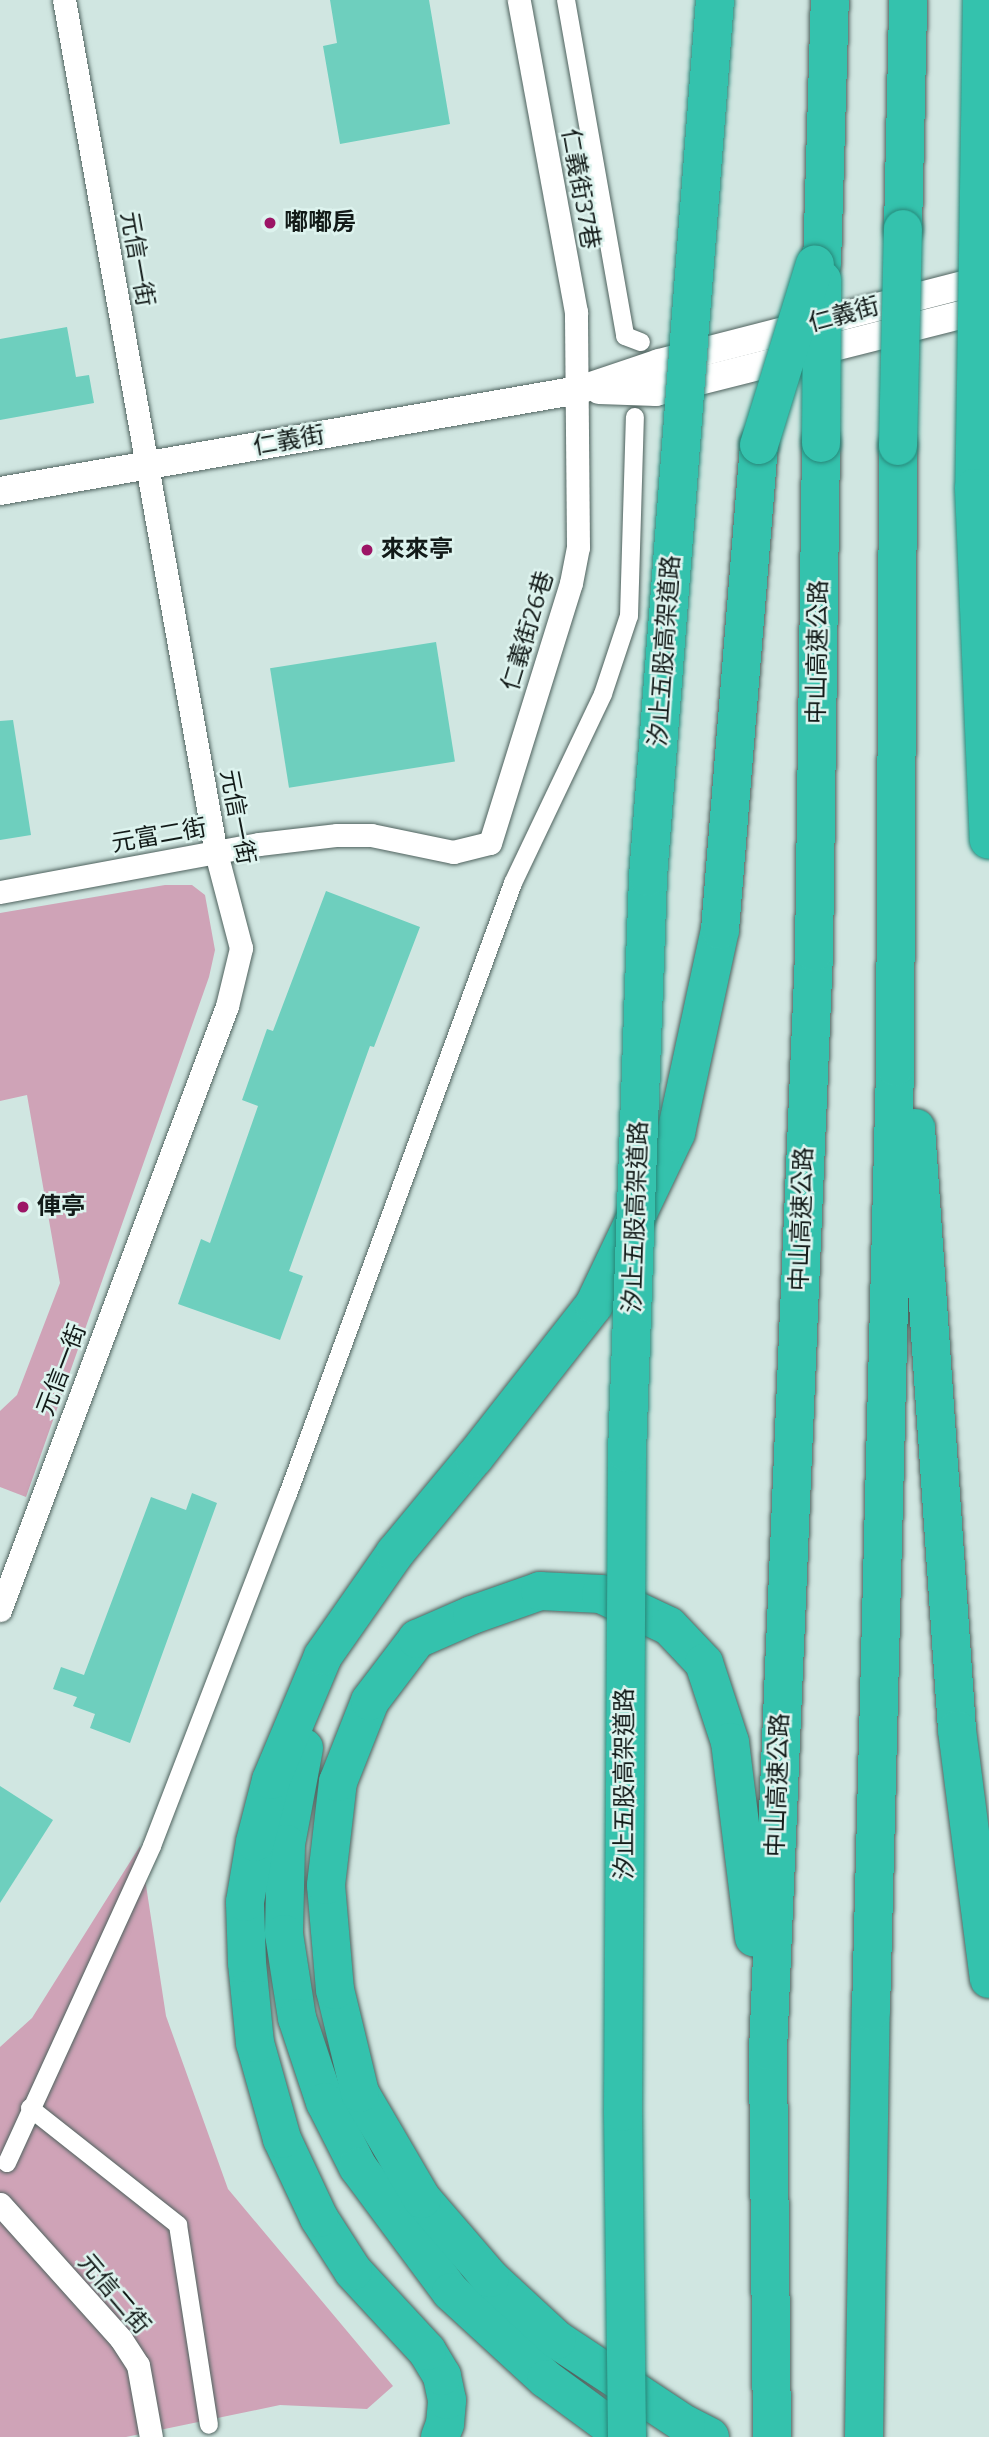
<!DOCTYPE html>
<html>
<head>
<meta charset="utf-8">
<style>
	body { margin:0 }
	#map { position:relative; width:989px; height:2437px; overflow:hidden; background:#d0e6e1; font-family:Bitter,"Noto Sans TC",serif }
	div>[style] { position:absolute }
	.green>* { inset:0; background:#cfa3b7 }
	.building>* { inset:0; background:#6ecfbe; transform-origin:0 0 }
	.roads { filter:drop-shadow(0 0 2px #4f625e) drop-shadow(0 0 2px #4f625e) }
	.pedestrian>* { height:18px; margin:-9px; padding:0 9px; transform-origin:9px; border-radius:9px; background:#fff }
	.minor>* { height:23px; margin:-11.5px; padding:0 11.5px; transform-origin:11.5px; border-radius:11.5px; background:#fff }
	.tertiary>* { height:28px; margin:-14px; padding:0 14px; transform-origin:14px; border-radius:14px; background:#fff }
	.motorway>* { height:38px; margin:-19px; padding:0 19px; transform-origin:19px; border-radius:19px; background:#34c2ad }
	.bridges { filter:drop-shadow(0 0 2px #288779) drop-shadow(0 0 2px #288779) }
	.motorway-bridge>* { height:38px; margin:-19px; padding:0 19px; transform-origin:19px; border-radius:19px; background:#34c2ad }
	.dots>* { width:19px; height:19px; translate:-50% -50%; box-sizing:border-box; border:4px solid #ddf3ee; border-radius:50% }
	span { translate:-50% -50%; white-space:nowrap; text-align:center; line-height:1.15; -webkit-text-stroke:5px #ddf3ee; paint-order:stroke }
	.street-label { font-size:24px; color:#121a18 }
	.poi-label { font-size:24px; color:#121a18; font-weight:700 }
	.left { translate:0 -50%; text-align:left }
</style>
</head>
<body>
<div id="map">
	<div class="green">
		<i style="clip-path:polygon(165px 885px,192px 885px,205px 895px,215px 950px,209px 977px,26px 1497px,0 1487px,0 1411px,17px 1395px,60px 1283px,27px 1095px,0 1101px,0 913px)"></i>
		<i style="clip-path:polygon(140px 1846px,166px 2016px,228px 2189px,393px 2386px,367px 2409px,280px 2405px,126px 2437px,0 2437px,0 2047px,32px 2018px)"></i>
	</div>
	<div class="building">
		<i style="clip-path:polygon(330px 0,429px 0,450px 124px,340px 144px,323px 46px,337px 43px)"></i>
		<i style="clip-path:polygon(67px 327px,76px 377px,89px 375px,94px 403px,0 420px,0 339px)"></i>
		<i style="left:436px;top:642px;width:121px;height:168px;rotate:81deg"></i>
		<i style="clip-path:polygon(13px 720px,31px 835px,0 840px,0 721px)"></i>
		<i style="clip-path:polygon(326px 891px,420px 927px,374px 1047px,370px 1046px,289px 1271px,303px 1276px,280px 1340px,178px 1304px,201px 1239px,210px 1243px,258px 1106px,242px 1100px,267px 1029px,273px 1031px)"></i>
		<i style="clip-path:polygon(192px 1493px,217px 1503px,130px 1743px,90px 1728px,95px 1714px,73px 1706px,77px 1697px,53px 1689px,61px 1667px,84px 1675px,151px 1497px,186px 1510px)"></i>
		<i style="clip-path:polygon(0 1786px,53px 1820px,0 1903px)"></i>
	</div>
	<div class="roads">
		<div class="pedestrian">
			<i style="left:566px;top:0;width:341px;rotate:80deg"></i>
			<i style="left:625px;top:336px;width:17px;rotate:21deg"></i>
			<i style="left:30px;top:2108px;width:189px;rotate:38.3deg"></i>
			<i style="left:178px;top:2225px;width:202px;rotate:81.2deg"></i>
			<i style="left:7px;top:2163px;width:349px;rotate:-65.4deg"></i>
			<i style="left:152px;top:1846px;width:377px;rotate:-68.9deg"></i>
			<i style="left:288px;top:1494px;width:651px;rotate:-69.78deg"></i>
			<i style="left:513px;top:883px;width:209px;rotate:-64.5deg"></i>
			<i style="left:603px;top:694px;width:82px;rotate:-71.6deg"></i>
			<i style="left:629px;top:616px;width:199px;rotate:-88.3deg"></i>
		</div>
		<div class="minor">
			<i style="left:0;top:892px;width:263px;rotate:-10.5deg"></i>
			<i style="left:259px;top:844px;width:79px;rotate:-6.6deg"></i>
			<i style="left:337px;top:835px;width:34px"></i>
			<i style="left:371px;top:835px;width:84px;rotate:11.7deg"></i>
			<i style="left:453px;top:852px;width:38px;rotate:-14deg"></i>
			<i style="left:490px;top:843px;width:272px;rotate:-72.7deg"></i>
			<i style="left:571px;top:583px;width:37px;rotate:-79deg"></i>
			<i style="left:578px;top:547px;width:235px;rotate:-90.5deg"></i>
			<i style="left:576px;top:312px;width:317px;rotate:-100.4deg"></i>
			<i style="left:0;top:1610px;width:645px;rotate:-69.4deg"></i>
			<i style="left:227px;top:1006px;width:60px;rotate:-76.4deg"></i>
			<i style="left:241px;top:948px;width:98px;rotate:-104.7deg"></i>
			<i style="left:216px;top:853px;width:866px;rotate:-100.1deg"></i>
			<i style="left:0;top:2204px;width:181px;rotate:48.1deg"></i>
			<i style="left:121px;top:2339px;width:31px;rotate:57deg"></i>
			<i style="left:138px;top:2365px;width:73px;rotate:79.8deg"></i>
		</div>
		<div class="tertiary">
			<i style="left:599px;top:390px;width:57px;rotate:2deg"></i>
			<i style="left:656px;top:392px;width:343px;rotate:-14.2deg"></i>
			<i style="left:0;top:491px;width:588px;rotate:-9.9deg"></i>
			<i style="left:579px;top:390px;width:84px;rotate:-18.6deg"></i>
			<i style="left:659px;top:363px;width:341px;rotate:-14.4deg"></i>
		</div>
		<div class="motorway">
			<i style="left:903px;top:229px;width:229px;rotate:-88.7deg"></i>
			<i style="left:822px;top:264px;width:264px;rotate:-88.3deg"></i>
			<i style="left:916px;top:1128px;width:603px;rotate:86.1deg"></i>
			<i style="left:957px;top:1730px;width:251px;rotate:82.7deg"></i>
			<i style="left:304px;top:1748px;width:98px;rotate:100.6deg"></i>
			<i style="left:286px;top:1844px;width:90px;rotate:91.3deg"></i>
			<i style="left:284px;top:1934px;width:85px;rotate:81.2deg"></i>
			<i style="left:297px;top:2018px;width:89px;rotate:71.6deg"></i>
			<i style="left:325px;top:2102px;width:73px;rotate:63.1deg"></i>
			<i style="left:358px;top:2167px;width:156px;rotate:53.4deg"></i>
			<i style="left:451px;top:2292px;width:129px;rotate:42.5deg"></i>
			<i style="left:546px;top:2379px;width:98px;rotate:36.3deg"></i>
			<i style="left:440px;top:2437px;width:14px;rotate:-69deg"></i>
			<i style="left:445px;top:2424px;width:24px;rotate:-85deg"></i>
			<i style="left:447px;top:2400px;width:25px;rotate:-102deg"></i>
			<i style="left:442px;top:2376px;width:29px;rotate:-121deg"></i>
			<i style="left:427px;top:2351px;width:109px;rotate:-132.8deg"></i>
			<i style="left:353px;top:2271px;width:63px;rotate:-122.7deg"></i>
			<i style="left:319px;top:2218px;width:87px;rotate:-115.1deg"></i>
			<i style="left:282px;top:2139px;width:100px;rotate:-105.7deg"></i>
			<i style="left:255px;top:2043px;width:80px;rotate:-95.7deg"></i>
			<i style="left:247px;top:1963px;width:61px;rotate:-91.9deg"></i>
			<i style="left:245px;top:1902px;width:61px;rotate:-80.5deg"></i>
			<i style="left:255px;top:1842px;width:64px;rotate:-75.5deg"></i>
			<i style="left:271px;top:1780px;width:134px;rotate:-67.2deg"></i>
			<i style="left:323px;top:1656px;width:126px;rotate:-55deg"></i>
			<i style="left:395px;top:1553px;width:124px;rotate:-50.3deg"></i>
			<i style="left:474px;top:1458px;width:194px;rotate:-51.9deg"></i>
			<i style="left:594px;top:1305px;width:191px;rotate:-64.5deg"></i>
			<i style="left:676px;top:1133px;width:208px;rotate:-77.8deg"></i>
			<i style="left:720px;top:930px;width:487px;rotate:-85.4deg"></i>
			<i style="left:710px;top:2437px;width:27px;rotate:-153deg"></i>
			<i style="left:686px;top:2425px;width:154px;rotate:-146.6deg"></i>
			<i style="left:557px;top:2340px;width:91px;rotate:-137.2deg"></i>
			<i style="left:490px;top:2278px;width:104px;rotate:-130.7deg"></i>
			<i style="left:422px;top:2199px;width:123px;rotate:-120.3deg"></i>
			<i style="left:360px;top:2093px;width:106px;rotate:-103.6deg"></i>
			<i style="left:335px;top:1990px;width:105px;rotate:-94.9deg"></i>
			<i style="left:326px;top:1885px;width:104px;rotate:-83.4deg"></i>
			<i style="left:338px;top:1782px;width:87px;rotate:-68.4deg"></i>
			<i style="left:370px;top:1701px;width:78px;rotate:-52.8deg"></i>
			<i style="left:417px;top:1639px;width:60px;rotate:-23.6deg"></i>
			<i style="left:472px;top:1615px;width:72px;rotate:-19.4deg"></i>
			<i style="left:540px;top:1591px;width:61px;rotate:2.8deg"></i>
			<i style="left:601px;top:1594px;width:75px;rotate:25.2deg"></i>
			<i style="left:669px;top:1626px;width:51px;rotate:46.6deg"></i>
			<i style="left:704px;top:1663px;width:83px;rotate:71.8deg"></i>
			<i style="left:730px;top:1742px;width:197px;rotate:83deg"></i>
			<i style="left:772px;top:2437px;width:386px;rotate:-90.6deg"></i>
			<i style="left:768px;top:2051px;width:1100px;rotate:-87.6deg"></i>
			<i style="left:814px;top:952px;width:509px;rotate:-89.21deg"></i>
			<i style="left:864px;top:2437px;width:426px;rotate:-89.1deg"></i>
			<i style="left:871px;top:2011px;width:944px;rotate:-88.54deg"></i>
			<i style="left:895px;top:1067px;width:621px;rotate:-89.72deg"></i>
		</div>
	</div>
	<div class="bridges">
		<div class="motorway-bridge">
			<i style="left:982px;top:0;width:488px;rotate:90.9deg"></i>
			<i style="left:974px;top:488px;width:352px;rotate:87.6deg"></i>
			<i style="left:821px;top:443px;width:163px;rotate:-89.6deg"></i>
			<i style="left:759px;top:445px;width:189px;rotate:-72.8deg"></i>
			<i style="left:898px;top:446px;width:217px;rotate:-88.7deg"></i>
			<i style="left:627px;top:2437px;width:325px;rotate:-90.7deg"></i>
			<i style="left:623px;top:2112px;width:659px;rotate:-89.65deg"></i>
			<i style="left:627px;top:1453px;width:576px;rotate:-87.91deg"></i>
			<i style="left:648px;top:877px;width:880px;rotate:-85.63deg"></i>
		</div>
	</div>
	<div class="dots">
		<i style="left:270px;top:223px;background:#9c1566"></i>
		<i style="left:367px;top:550px;background:#9c1566"></i>
		<i style="left:23px;top:1207px;background:#9c1566"></i>
	</div>
	<div class="street-label">
		<span style="left:580px;top:189px;rotate:80deg">仁義街37巷</span>
		<span style="left:137px;top:259px;rotate:80deg">元信一街</span>
		<span style="left:844px;top:315px;rotate:-15deg">仁義街</span>
		<span style="left:289px;top:441px;rotate:-10deg">仁義街</span>
		<span style="left:528px;top:631px;rotate:-73deg">仁義街26巷</span>
		<span style="left:665px;top:651px;rotate:-86deg">汐止五股高架道路</span>
		<span style="left:818px;top:652px;rotate:-89deg">中山高速公路</span>
		<span style="left:237px;top:817px;rotate:79deg">元信一街</span>
		<span style="left:159px;top:836px;rotate:-10deg">元富二街</span>
		<span style="left:636px;top:1217px;rotate:-88deg">汐止五股高架道路</span>
		<span style="left:802px;top:1219px;rotate:-88deg">中山高速公路</span>
		<span style="left:62px;top:1370px;rotate:-69deg">元信一街</span>
		<span style="left:625px;top:1784px;rotate:-90deg">汐止五股高架道路</span>
		<span style="left:778px;top:1785px;rotate:-88deg">中山高速公路</span>
		<span style="left:114px;top:2294px;rotate:50deg">元信二街</span>
	</div>
	<div class="poi-label">
		<span class="left" style="left:284px;top:223px">嘟嘟房</span>
		<span class="left" style="left:381px;top:550px">來來亭</span>
		<span class="left" style="left:37px;top:1207px">俥亭</span>
	</div>
</div>
</body>
</html>
